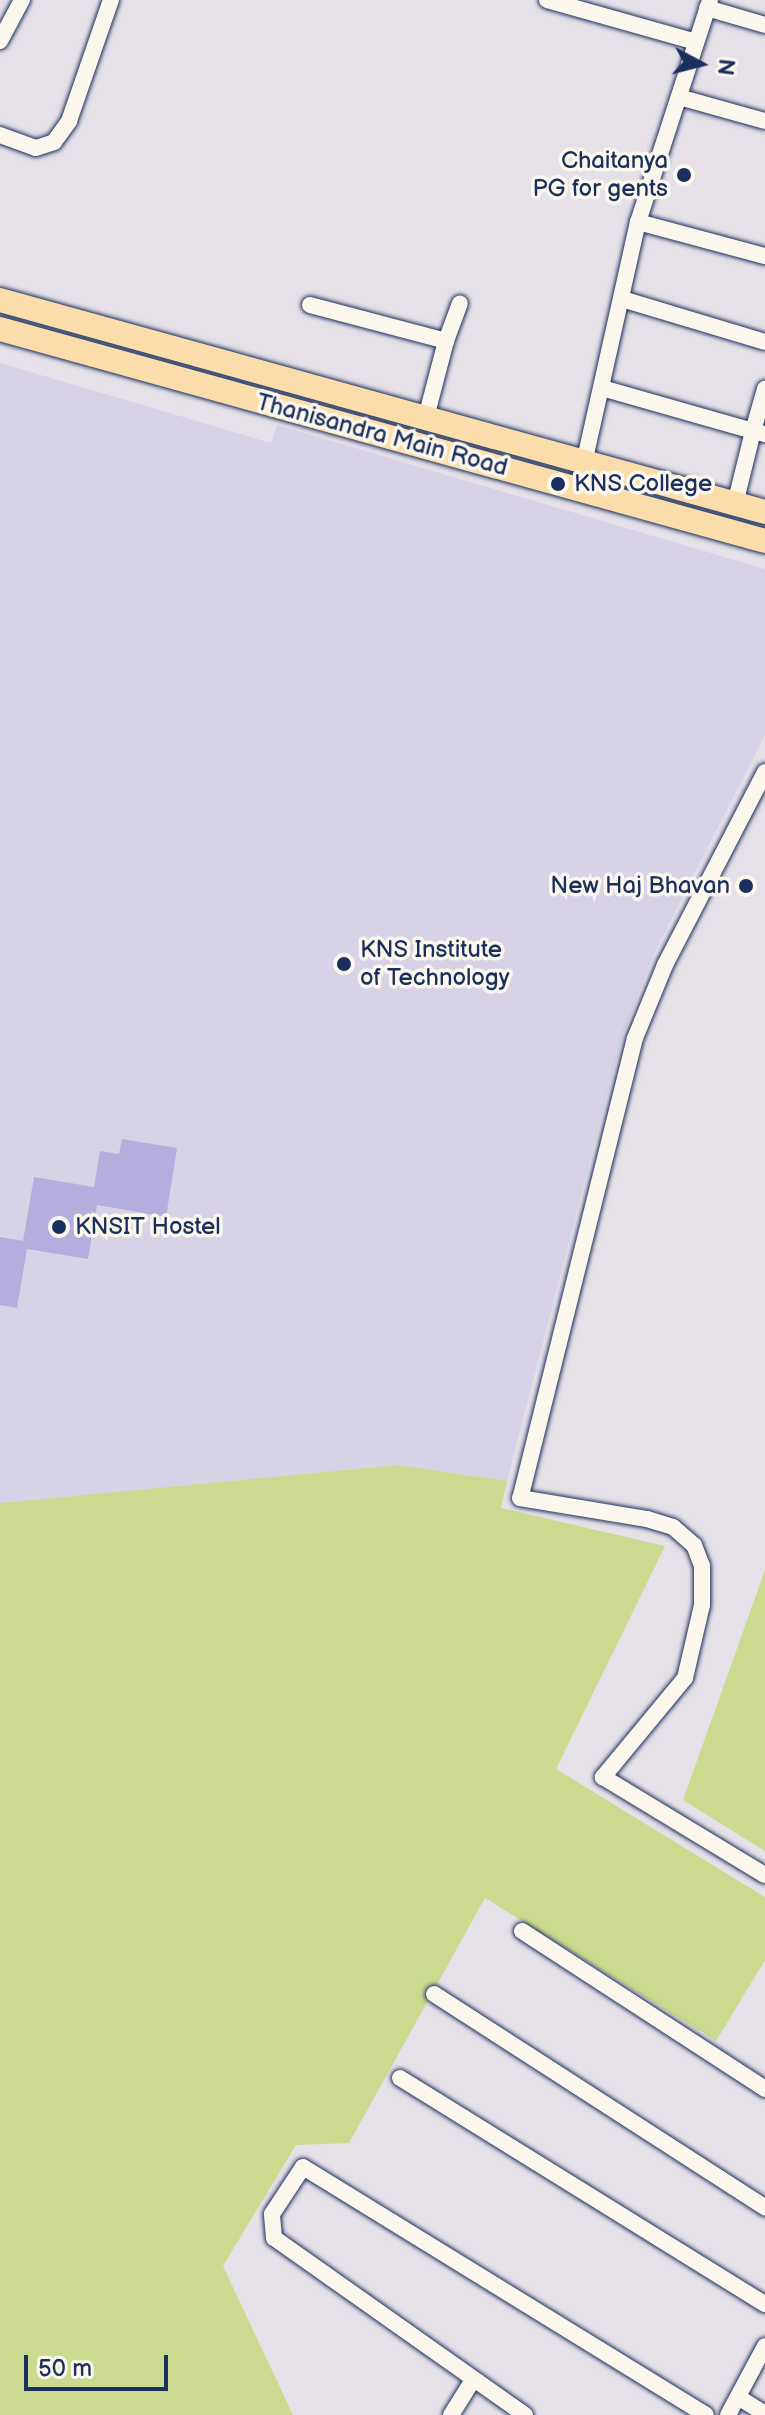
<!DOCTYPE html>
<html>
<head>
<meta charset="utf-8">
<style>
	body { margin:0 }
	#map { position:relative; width:765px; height:2415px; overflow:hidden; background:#e6e1e8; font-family:"Balsamiq Sans",sans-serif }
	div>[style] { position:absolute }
	.built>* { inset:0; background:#d7d2e5 }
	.green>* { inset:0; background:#cbda8e }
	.building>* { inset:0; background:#b4aedf }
	.roads { filter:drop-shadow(0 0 2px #1b2f5e) drop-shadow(0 0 2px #1b2f5e) }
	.minor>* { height:16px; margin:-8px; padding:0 8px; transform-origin:8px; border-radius:8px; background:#fbf7ec }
	.primary>* { height:24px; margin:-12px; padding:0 12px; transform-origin:12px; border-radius:12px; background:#fbddab }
	.dots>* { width:22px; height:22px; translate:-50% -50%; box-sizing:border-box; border:4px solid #fbf7ec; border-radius:50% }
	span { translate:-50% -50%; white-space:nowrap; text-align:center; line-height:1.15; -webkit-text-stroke:7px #fbf7ec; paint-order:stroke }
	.poi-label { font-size:24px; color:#1b2f5e }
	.right { translate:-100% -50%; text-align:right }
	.left { translate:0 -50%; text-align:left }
	.street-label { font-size:24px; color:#1b2f5e }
	.north { position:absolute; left:661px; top:24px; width:80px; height:80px; -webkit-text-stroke:6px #fbf7ec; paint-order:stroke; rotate:97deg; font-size:22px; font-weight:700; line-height:32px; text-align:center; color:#1b2f5e }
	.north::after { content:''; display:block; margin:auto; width:28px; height:36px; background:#1b2f5e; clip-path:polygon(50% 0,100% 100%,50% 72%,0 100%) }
	.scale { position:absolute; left:24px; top:2355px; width:144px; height:36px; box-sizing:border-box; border:4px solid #1b2f5e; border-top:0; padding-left:10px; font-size:24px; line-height:28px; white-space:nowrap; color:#1b2f5e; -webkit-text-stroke:6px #fbf7ec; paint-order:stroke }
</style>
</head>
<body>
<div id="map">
	<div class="built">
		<i style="clip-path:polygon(0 363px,271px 443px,277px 425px,765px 569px,765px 735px,655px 951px,622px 1037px,507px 1481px,398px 1465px,0 1503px)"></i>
	</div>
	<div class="green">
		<i style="clip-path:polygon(398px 1465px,507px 1481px,501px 1508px,665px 1546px,556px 1769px,765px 1897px,765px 1960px,716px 2041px,485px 1898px,349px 2143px,296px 2145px,223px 2266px,293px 2415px,0 2415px,0 1503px)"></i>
		<i style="clip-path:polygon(765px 1570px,765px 1851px,683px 1800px)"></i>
	</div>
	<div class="building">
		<i style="clip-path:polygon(122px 1139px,177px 1148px,166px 1217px,97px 1205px,88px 1259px,27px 1249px,17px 1308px,0 1305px,0 1237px,23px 1241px,34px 1177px,94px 1187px,100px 1151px,119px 1154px)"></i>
	</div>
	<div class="roads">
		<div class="minor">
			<i style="left:547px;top:0;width:155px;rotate:15.7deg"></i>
			<i style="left:707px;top:8px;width:60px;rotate:16.3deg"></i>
			<i style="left:0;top:41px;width:47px;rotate:-61.8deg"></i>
			<i style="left:679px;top:97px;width:89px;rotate:15.6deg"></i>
			<i style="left:0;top:135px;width:38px;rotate:20deg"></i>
			<i style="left:36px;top:148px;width:19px;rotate:-18deg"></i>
			<i style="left:54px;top:142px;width:26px;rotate:-54deg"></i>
			<i style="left:69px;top:121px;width:128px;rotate:-70.9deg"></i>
			<i style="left:638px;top:222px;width:131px;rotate:15deg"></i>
			<i style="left:622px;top:299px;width:149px;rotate:16.7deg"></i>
			<i style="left:310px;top:305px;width:141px;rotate:14.8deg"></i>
			<i style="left:446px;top:341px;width:79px;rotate:104.7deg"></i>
			<i style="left:446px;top:341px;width:40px;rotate:-69.8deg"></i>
			<i style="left:602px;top:388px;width:157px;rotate:15.9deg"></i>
			<i style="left:753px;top:431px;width:44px;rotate:-74.1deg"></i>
			<i style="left:578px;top:490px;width:275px;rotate:-77.4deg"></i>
			<i style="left:638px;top:222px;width:233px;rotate:-72deg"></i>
			<i style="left:735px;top:504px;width:75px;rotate:-76.1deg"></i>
			<i style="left:753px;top:431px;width:12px;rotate:14deg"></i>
			<i style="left:765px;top:772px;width:217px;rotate:117.4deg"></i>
			<i style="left:665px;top:965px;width:79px;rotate:112.3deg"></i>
			<i style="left:635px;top:1038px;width:474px;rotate:104deg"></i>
			<i style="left:520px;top:1498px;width:129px;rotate:9.4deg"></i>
			<i style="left:647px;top:1519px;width:27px;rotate:17deg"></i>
			<i style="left:673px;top:1527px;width:28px;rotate:41deg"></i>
			<i style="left:694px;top:1545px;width:22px;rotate:69deg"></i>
			<i style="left:702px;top:1566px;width:39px;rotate:90deg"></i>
			<i style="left:702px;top:1605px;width:75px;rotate:103.1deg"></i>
			<i style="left:685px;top:1678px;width:129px;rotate:129.6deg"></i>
			<i style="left:603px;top:1777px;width:189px;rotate:31.2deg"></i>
			<i style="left:522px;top:1931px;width:290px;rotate:33deg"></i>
			<i style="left:434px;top:1994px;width:394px;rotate:32.8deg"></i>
			<i style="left:400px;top:2078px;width:429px;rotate:31.8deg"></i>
			<i style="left:738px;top:2397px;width:32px;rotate:32deg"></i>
			<i style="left:451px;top:2415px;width:39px;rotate:-58deg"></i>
			<i style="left:525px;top:2415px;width:307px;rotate:-144.8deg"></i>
			<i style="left:274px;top:2238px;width:24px;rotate:-95deg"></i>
			<i style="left:272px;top:2214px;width:56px;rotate:-56.6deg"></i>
			<i style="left:303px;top:2167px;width:473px;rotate:31.6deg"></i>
			<i style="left:728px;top:2415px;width:78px;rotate:-61.8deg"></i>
		</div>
		<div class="primary">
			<i style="left:0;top:300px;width:794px;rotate:15.49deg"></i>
			<i style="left:0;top:329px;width:794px;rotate:15.49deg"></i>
		</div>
	</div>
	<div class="dots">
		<i style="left:684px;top:175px;background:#1b2f5e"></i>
		<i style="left:558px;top:484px;background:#1b2f5e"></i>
		<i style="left:746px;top:886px;background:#1b2f5e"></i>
		<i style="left:344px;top:964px;background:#1b2f5e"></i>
		<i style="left:59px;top:1227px;background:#1b2f5e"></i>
	</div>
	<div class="poi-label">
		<span class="right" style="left:668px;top:175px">Chaitanya<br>PG for gents</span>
		<span class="left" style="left:574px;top:484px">KNS College</span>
		<span class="right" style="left:730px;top:886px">New Haj Bhavan</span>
		<span class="left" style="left:360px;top:964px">KNS Institute<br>of Technology</span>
		<span class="left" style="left:75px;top:1227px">KNSIT Hostel</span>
	</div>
	<div class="street-label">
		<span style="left:382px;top:435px;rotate:15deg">Thanisandra Main Road</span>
	</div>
	<div class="north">N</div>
	<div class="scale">50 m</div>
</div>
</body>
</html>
